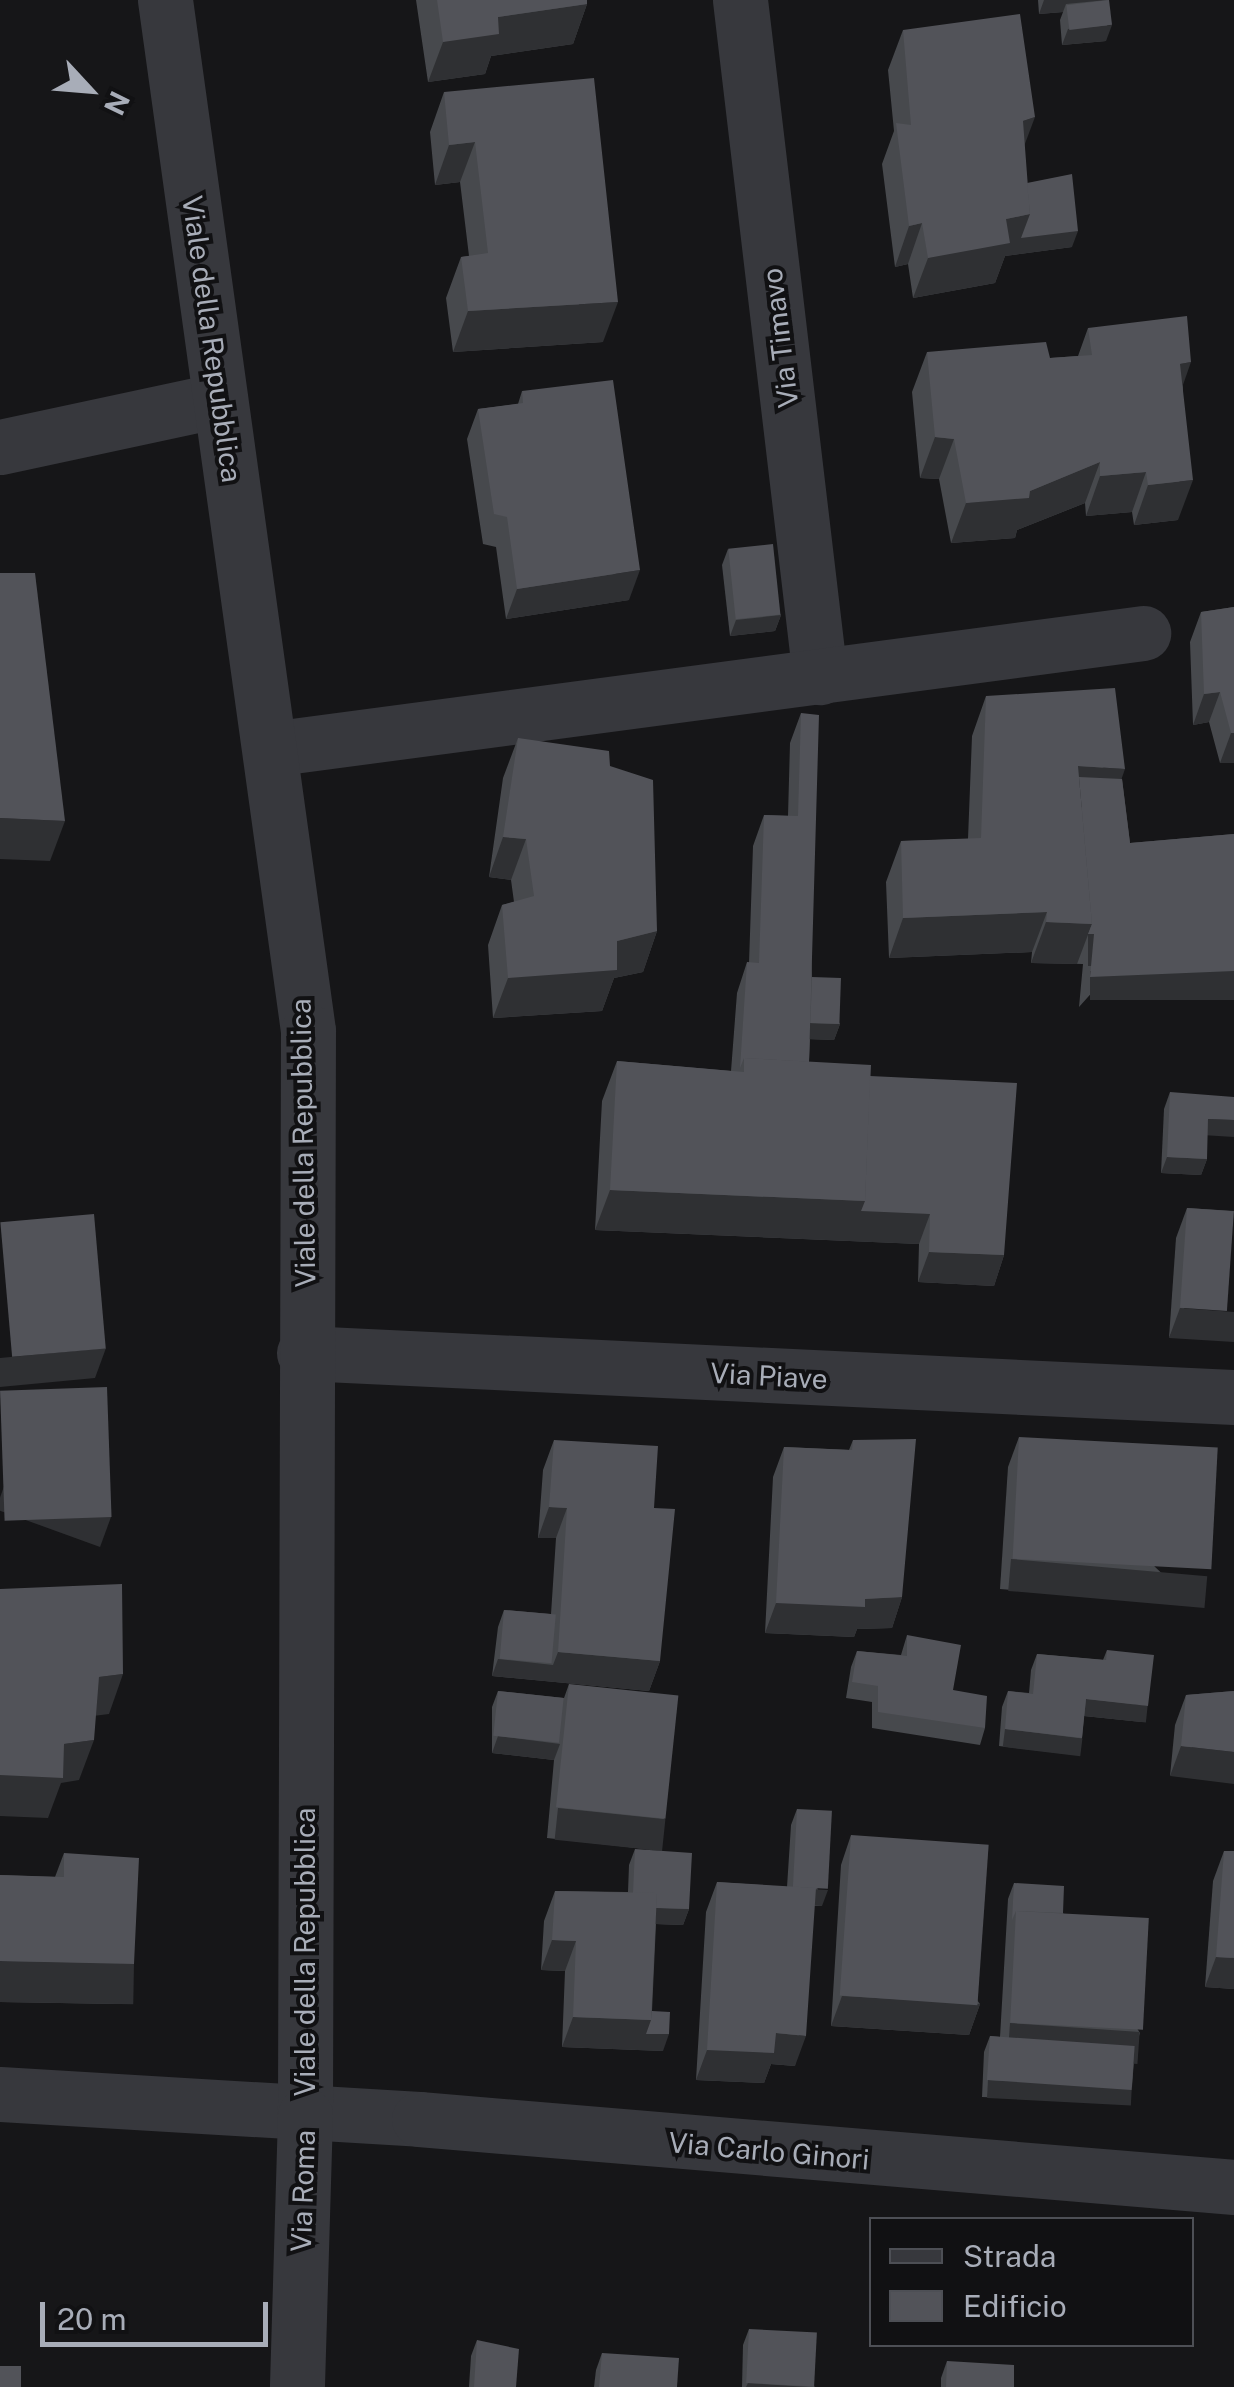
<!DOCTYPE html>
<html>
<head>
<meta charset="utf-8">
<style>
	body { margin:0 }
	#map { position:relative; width:1234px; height:2387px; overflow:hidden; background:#161618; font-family:"Public Sans",sans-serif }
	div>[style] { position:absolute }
	.minor>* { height:55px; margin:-27.5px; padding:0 27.5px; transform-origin:27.5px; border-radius:27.5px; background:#37383d }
	.tertiary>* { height:55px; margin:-27.5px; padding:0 27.5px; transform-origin:27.5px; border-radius:27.5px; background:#37383d }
	.wall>* { inset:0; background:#47494d }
	.shaded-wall>* { inset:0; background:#2f3033; transform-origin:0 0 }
	.building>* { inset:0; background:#525359; transform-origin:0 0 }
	span { translate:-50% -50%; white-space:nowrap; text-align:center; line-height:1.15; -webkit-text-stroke:8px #111113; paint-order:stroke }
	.street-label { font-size:28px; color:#a8adb8 }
	.legend { position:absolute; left:869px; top:2217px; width:325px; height:130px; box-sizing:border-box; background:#111113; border:2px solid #4d4f55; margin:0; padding:12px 18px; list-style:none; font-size:30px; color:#a8adb8 }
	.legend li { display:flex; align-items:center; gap:20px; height:50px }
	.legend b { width:50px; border:2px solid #4d4f55 }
	.north { position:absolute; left:40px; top:40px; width:100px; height:100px; -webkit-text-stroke:8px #111113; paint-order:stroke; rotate:116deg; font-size:28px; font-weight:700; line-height:40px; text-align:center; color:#a8adb8 }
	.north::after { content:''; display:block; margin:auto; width:35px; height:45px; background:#a8adb8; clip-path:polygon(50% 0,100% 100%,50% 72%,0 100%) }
	.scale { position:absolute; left:40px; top:2302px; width:228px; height:45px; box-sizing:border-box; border:5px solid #a8adb8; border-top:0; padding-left:12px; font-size:30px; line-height:35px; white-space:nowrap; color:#a8adb8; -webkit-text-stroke:8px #111113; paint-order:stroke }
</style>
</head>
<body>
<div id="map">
	<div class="minor">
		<i style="left:740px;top:0;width:682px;rotate:83.26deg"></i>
		<i style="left:0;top:447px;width:225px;rotate:-12.1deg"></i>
		<i style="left:270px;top:749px;width:881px;rotate:-7.57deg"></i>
		<i style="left:304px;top:1353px;width:931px;rotate:2.71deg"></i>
		<i style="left:0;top:2094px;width:420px;rotate:3.4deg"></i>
		<i style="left:419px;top:2119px;width:818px;rotate:4.77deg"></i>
	</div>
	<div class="tertiary">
		<i style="left:165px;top:0;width:1041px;rotate:82.1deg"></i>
		<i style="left:308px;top:1031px;width:1084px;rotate:90.16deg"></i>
		<i style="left:305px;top:2115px;width:272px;rotate:91.7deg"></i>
	</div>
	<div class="wall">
		<i style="clip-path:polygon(416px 0,587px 0,587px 4px,573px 44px,491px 56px,485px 74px,428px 82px)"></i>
		<i style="clip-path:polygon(1038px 0,1109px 0,1106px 41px,1062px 45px,1060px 20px,1063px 12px,1039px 14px)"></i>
		<i style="clip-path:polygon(903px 30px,1024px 145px,1027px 183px,1072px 247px,1005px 256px,995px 283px,913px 298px,908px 264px,895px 267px,882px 164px,894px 131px,888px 70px)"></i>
		<i style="clip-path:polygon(444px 92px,603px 342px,453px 352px,446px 298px,461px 257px,469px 256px,460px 182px,435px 185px,430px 132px)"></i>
		<i style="clip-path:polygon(1088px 328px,1183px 385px,1178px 520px,1134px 525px,1132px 512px,1086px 516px,1085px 503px,1017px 530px,1015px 538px,951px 543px,939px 479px,920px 478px,912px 392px,927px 352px,1050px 358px,1078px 356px)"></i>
		<i style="clip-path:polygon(522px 391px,629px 600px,506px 619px,496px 547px,483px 544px,467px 439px,478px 409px,518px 404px)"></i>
		<i style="clip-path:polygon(728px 549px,781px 615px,775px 631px,730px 636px,722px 565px)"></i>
		<i style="clip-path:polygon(1234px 607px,1234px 763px,1220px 763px,1209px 722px,1193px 725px,1190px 642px,1201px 612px)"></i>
		<i style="clip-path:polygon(986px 696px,1122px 779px,1130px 843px,1234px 834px,1079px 1007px,1083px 964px,1031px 963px,1032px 952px,889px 958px,886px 882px,901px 841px,968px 839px,972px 736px)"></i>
		<i style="clip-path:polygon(801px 713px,812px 977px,840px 1024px,834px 1040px,810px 1039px,809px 1062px,870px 1076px,1004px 1255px,994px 1286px,918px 1282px,919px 1244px,595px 1230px,602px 1101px,617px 1061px,731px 1071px,737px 993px,747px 962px,749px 963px,753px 846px,764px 815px,788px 816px,790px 743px)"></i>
		<i style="clip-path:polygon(518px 738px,610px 766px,657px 931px,643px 972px,614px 978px,602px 1011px,493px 1018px,488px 945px,502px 905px,514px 902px,511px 880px,489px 877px,503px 778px)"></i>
		<i style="clip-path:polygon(1170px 1092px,1207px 1159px,1201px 1175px,1161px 1173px,1164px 1109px)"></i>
		<i style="clip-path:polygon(1187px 1208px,1234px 1211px,1169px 1338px,1176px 1238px)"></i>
		<i style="clip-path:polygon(1019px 1437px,1196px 1606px,1000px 1589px,1008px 1467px)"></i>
		<i style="clip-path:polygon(554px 1440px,654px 1508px,660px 1661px,649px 1691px,492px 1676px,498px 1627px,504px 1610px,551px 1614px,556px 1538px,538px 1538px,543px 1470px)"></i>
		<i style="clip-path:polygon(853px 1440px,902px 1597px,892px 1628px,857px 1629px,854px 1637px,765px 1633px,773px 1477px,784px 1447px,849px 1450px)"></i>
		<i style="clip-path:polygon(907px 1635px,985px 1728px,980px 1745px,872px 1728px,872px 1702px,846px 1698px,851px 1667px,857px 1651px,901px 1655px)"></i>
		<i style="clip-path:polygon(1107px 1650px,1142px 1722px,1084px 1716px,1082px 1738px,1076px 1755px,999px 1746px,1002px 1707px,1008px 1691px,1029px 1693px,1031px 1670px,1037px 1654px,1103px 1660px)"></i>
		<i style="clip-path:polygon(569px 1684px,665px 1820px,654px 1850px,547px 1838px,554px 1760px,492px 1753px,492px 1707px,498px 1691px,564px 1698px)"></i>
		<i style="clip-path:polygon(1234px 1691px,1170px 1776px,1175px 1725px,1186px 1695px)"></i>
		<i style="clip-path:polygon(797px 1809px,822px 1906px,814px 1906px,795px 2066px,771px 2064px,764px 2083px,696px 2080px,706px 1912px,717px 1882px,787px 1887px,791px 1825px)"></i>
		<i style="clip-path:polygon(851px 1835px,980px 2004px,969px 2035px,831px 2026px,841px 1865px)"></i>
		<i style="clip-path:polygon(635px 1849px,689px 1909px,683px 1925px,656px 1924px,652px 2011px,663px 2051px,562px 2047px,565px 1971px,541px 1970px,544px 1921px,555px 1891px,628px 1892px,629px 1865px)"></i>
		<i style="clip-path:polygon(1224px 1851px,1234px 1989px,1205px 1987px,1213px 1881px)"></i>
		<i style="clip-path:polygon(64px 1853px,119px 2004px,0 2002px,0 1875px,55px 1877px)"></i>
		<i style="clip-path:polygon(1014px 1883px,1063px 1913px,1140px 2033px,1135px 2047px,1132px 2087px,1126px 2103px,982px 2097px,984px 2052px,990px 2036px,1000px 2037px,1008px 1899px)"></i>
		<i style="clip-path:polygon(749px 2329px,815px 2387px,742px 2387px,743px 2345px)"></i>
		<i style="clip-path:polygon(477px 2340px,516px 2387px,469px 2387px,471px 2356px)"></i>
		<i style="clip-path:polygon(602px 2353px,677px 2387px,594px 2387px,596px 2370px)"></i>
		<i style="clip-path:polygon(947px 2361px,1014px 2387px,941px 2387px,941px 2378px)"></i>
	</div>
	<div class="shaded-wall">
		<i style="clip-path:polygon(1044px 0,1107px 0,1066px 4px,1063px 12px,1039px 14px)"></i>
		<i style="clip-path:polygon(587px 4px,573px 44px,491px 56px,485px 74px,428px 82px,443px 42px,498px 17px)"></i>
		<i style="clip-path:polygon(1112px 25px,1106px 41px,1062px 45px,1068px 29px)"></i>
		<i style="clip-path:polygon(1035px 117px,1020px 157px,1023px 121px)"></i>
		<i style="clip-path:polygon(475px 142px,460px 182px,435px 185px,449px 145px)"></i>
		<i style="clip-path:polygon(1030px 214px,1078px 231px,1072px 247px,1005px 256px,995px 283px,913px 298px,928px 258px,1006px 219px)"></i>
		<i style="clip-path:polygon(922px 223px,908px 264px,895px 267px,909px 226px)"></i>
		<i style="clip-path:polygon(618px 302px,603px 342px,453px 352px,468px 311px)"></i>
		<i style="clip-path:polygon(1191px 362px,1177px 402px,1180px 364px)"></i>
		<i style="clip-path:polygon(935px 437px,954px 439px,939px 479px,920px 478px)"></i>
		<i style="clip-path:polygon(1100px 462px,1085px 503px,1017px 530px,1015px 538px,951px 543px,966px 503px,1030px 491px)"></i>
		<i style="clip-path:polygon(1146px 472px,1132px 512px,1086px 516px,1100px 476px)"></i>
		<i style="clip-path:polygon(1193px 480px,1178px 520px,1134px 525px,1148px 485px)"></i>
		<i style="clip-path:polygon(640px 570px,629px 600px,506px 619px,517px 589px)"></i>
		<i style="clip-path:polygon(781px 615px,775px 631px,730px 636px,736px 620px)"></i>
		<i style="clip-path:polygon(1220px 692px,1209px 722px,1193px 725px,1204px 694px)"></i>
		<i style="clip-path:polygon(1231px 733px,1234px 733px,1234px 763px,1220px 763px)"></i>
		<i style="clip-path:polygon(1078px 766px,1125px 769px,1111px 809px,1077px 807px)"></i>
		<i style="clip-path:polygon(0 818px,65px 821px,50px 861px,0 859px)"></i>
		<i style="clip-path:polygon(503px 837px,526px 839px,511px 880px,489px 877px)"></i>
		<i style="clip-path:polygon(1047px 912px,1032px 952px,889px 958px,903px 918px)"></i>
		<i style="clip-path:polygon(1046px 922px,1092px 924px,1077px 964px,1031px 963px)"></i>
		<i style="clip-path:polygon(657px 931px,643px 972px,614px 978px,602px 1011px,493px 1018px,508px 978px,617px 941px)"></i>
		<i style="left:1088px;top:934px;width:6px;height:32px"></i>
		<i style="left:1234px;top:971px;width:29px;height:144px;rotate:90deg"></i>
		<i style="clip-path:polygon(806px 1023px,840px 1024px,834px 1040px,800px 1039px)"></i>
		<i style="clip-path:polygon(1208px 1119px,1234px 1120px,1234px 1137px,1202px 1135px)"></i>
		<i style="clip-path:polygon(1167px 1157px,1207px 1159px,1201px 1175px,1161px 1173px)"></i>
		<i style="clip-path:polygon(610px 1190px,865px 1201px,930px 1214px,919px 1244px,595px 1230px)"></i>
		<i style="clip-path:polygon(929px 1252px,1004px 1255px,994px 1286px,918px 1282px)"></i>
		<i style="clip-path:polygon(1180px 1308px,1234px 1312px,1234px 1342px,1169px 1338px)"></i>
		<i style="clip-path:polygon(106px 1348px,95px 1378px,0 1387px,0 1358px)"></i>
		<i style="clip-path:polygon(549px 1507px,567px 1508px,556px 1538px,538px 1538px)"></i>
		<i style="left:111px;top:1517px;width:32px;height:111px;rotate:110deg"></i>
		<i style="left:1011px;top:1559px;width:197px;height:32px;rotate:5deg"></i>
		<i style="clip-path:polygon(902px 1597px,892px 1628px,857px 1629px,854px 1637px,765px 1633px,776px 1603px)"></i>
		<i style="clip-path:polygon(558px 1652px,660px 1661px,649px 1691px,492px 1676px,498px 1659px,553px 1665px)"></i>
		<i style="clip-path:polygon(123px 1674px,109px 1714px,85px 1717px,99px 1677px)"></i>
		<i style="left:1086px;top:1699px;width:62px;height:17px;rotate:6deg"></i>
		<i style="left:1005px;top:1729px;width:78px;height:18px;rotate:7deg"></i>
		<i style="clip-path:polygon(498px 1736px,560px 1744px,554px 1760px,492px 1753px)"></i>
		<i style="clip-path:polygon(94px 1740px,79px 1780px,61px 1783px,48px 1818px,0 1816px,0 1775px,64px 1744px)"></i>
		<i style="clip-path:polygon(1181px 1746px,1234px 1752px,1234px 1784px,1170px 1776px)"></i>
		<i style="left:558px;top:1808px;width:108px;height:32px;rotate:6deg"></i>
		<i style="clip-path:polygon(792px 1888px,828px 1890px,822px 1906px,786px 1904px)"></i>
		<i style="clip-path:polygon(632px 1907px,689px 1909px,683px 1925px,626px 1923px)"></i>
		<i style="clip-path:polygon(552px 1940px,576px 1941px,565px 1971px,541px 1970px)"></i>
		<i style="clip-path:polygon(1216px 1957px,1234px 1958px,1234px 1989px,1205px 1987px)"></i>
		<i style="left:0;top:1961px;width:134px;height:41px;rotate:1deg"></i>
		<i style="clip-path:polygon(842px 1996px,980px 2004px,969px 2035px,831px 2026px)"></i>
		<i style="clip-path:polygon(573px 2017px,651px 2020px,669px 2034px,663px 2051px,562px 2047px)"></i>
		<i style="left:1010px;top:2023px;width:130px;height:32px;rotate:4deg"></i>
		<i style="clip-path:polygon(776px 2033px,806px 2036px,795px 2066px,771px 2064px,764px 2083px,696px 2080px,707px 2050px)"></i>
		<i style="left:988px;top:2080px;width:144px;height:18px;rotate:3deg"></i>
		<i style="clip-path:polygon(748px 2383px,808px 2387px,746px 2387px)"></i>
	</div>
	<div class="building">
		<i style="clip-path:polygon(437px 0,587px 0,587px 4px,498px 17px,499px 34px,443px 42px)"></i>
		<i style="left:1109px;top:0;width:25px;height:43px;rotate:83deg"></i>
		<i style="clip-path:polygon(1020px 14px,1035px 117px,1023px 121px,1030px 214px,1006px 219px,1010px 243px,928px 258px,922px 223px,909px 226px,896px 123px,911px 125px,903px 30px)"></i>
		<i style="clip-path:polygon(594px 78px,618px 302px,468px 311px,461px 257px,488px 253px,475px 142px,449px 145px,444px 92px)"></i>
		<i style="clip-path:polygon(1072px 174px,1078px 231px,1021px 238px,1030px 214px,1027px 183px)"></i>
		<i style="clip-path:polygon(1187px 316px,1191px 362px,1180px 364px,1193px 480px,1148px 485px,1146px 472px,1100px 476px,1100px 462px,1030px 491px,1029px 498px,966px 503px,954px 439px,935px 437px,927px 352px,1046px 342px,1050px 358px,1092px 355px,1088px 328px)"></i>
		<i style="clip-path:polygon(613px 380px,640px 570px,517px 589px,507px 517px,494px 514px,478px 409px,523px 403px,522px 391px)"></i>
		<i style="left:773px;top:544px;width:71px;height:45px;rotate:84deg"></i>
		<i style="clip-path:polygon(0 573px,35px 573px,65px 821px,0 818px)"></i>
		<i style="clip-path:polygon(1234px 607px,1234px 733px,1231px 733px,1220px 692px,1204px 694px,1201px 612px)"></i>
		<i style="clip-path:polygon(1115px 688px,1125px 769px,1078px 766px,1092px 924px,1046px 922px,1047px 912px,903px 918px,901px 841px,981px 838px,986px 696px)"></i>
		<i style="clip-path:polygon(801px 713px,819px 715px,809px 1062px,744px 1058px,740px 1068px,747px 962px,759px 963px,764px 815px,798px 816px)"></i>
		<i style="clip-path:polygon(518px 738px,609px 751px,610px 766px,653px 780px,657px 931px,617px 941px,617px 970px,508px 978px,502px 905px,534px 896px,526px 839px,503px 837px)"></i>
		<i style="clip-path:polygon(1079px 777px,1122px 779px,1130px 843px,1234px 834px,1234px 971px,1090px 977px,1094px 934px,1088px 934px,1092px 924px)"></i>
		<i style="left:812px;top:977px;width:29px;height:46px;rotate:2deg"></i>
		<i style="clip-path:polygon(744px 1058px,871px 1065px,865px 1201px,610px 1190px,617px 1061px,744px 1072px)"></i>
		<i style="clip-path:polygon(870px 1076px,1017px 1083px,1004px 1255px,929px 1252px,930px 1214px,861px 1211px,865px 1201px)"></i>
		<i style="clip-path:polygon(1170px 1092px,1234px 1097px,1234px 1120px,1208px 1119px,1207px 1159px,1167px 1157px)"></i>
		<i style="left:1187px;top:1208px;width:47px;height:100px;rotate:4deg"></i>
		<i style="left:94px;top:1214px;width:135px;height:94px;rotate:85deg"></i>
		<i style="left:107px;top:1387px;width:130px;height:107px;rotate:88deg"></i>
		<i style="left:1019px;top:1437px;width:199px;height:122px;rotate:3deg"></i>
		<i style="clip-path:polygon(916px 1439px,902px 1597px,865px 1599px,865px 1607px,776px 1603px,784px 1447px,852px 1450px,853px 1440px)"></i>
		<i style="clip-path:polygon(554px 1440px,658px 1446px,654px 1508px,675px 1509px,660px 1661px,558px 1652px,567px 1508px,549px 1507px)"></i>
		<i style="clip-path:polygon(122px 1584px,123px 1674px,99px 1677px,94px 1740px,64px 1744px,63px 1778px,0 1775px,0 1589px)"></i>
		<i style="left:504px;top:1610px;width:52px;height:49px;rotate:5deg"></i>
		<i style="clip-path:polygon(907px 1635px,961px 1645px,953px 1690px,987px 1696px,985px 1728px,878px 1712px,878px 1686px,852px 1682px,857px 1651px,907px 1656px)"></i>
		<i style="clip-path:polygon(1107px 1650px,1154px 1655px,1148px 1706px,1086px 1699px,1082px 1738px,1005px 1729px,1008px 1691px,1033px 1694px,1037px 1654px,1106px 1660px)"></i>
		<i style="left:569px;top:1684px;width:110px;height:124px;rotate:6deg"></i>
		<i style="left:498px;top:1691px;width:66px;height:45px;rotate:6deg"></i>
		<i style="clip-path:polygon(1234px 1691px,1234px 1752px,1181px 1746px,1186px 1695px)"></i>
		<i style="left:797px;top:1809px;width:35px;height:78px;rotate:3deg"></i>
		<i style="left:851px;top:1835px;width:138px;height:161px;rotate:4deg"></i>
		<i style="clip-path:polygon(635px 1849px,692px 1853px,689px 1909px,656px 1908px,657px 1893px,633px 1893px)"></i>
		<i style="clip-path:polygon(1224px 1851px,1234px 1851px,1234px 1958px,1216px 1957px)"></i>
		<i style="clip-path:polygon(64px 1853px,139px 1858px,134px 1964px,0 1961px,0 1875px,64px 1877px)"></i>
		<i style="clip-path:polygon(717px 1882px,816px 1888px,806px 2036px,776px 2033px,774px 2053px,707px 2050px)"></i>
		<i style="clip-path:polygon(1014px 1883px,1064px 1886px,1063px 1913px,1016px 1911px,1012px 1920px)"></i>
		<i style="clip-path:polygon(555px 1891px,657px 1893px,651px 2020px,573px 2017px,576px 1941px,552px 1940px)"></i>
		<i style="left:1016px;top:1911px;width:133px;height:112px;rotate:3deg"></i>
		<i style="clip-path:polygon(652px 2011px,670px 2012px,669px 2034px,646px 2034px,651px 2020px)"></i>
		<i style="left:990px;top:2036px;width:145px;height:44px;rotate:4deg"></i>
		<i style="left:749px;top:2329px;width:68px;height:54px;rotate:3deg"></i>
		<i style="clip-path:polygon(477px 2340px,519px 2349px,516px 2387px,474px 2387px)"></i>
		<i style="clip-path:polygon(602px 2353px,679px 2358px,677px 2387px,599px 2387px)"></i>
		<i style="clip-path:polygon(947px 2361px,1014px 2365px,1014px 2387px,946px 2387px)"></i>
		<i style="left:0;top:2366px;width:21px;height:21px"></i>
	</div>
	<div class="street-label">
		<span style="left:780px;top:338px;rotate:-97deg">Via Timavo</span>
		<span style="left:212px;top:339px;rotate:82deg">Viale della Repubblica</span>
		<span style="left:303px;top:1143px;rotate:-91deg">Viale della Repubblica</span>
		<span style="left:769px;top:1376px;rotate:3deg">Via Piave</span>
		<span style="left:305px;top:1952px;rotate:-90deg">Viale della Repubblica</span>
		<span style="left:769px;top:2151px;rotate:5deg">Via Carlo Ginori</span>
		<span style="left:303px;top:2191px;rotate:-88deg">Via Roma</span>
	</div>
	<ul class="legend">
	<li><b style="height:12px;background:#37383d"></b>Strada</li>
	<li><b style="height:28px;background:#525359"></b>Edificio</li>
	</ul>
	<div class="north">N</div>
	<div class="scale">20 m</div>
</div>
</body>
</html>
